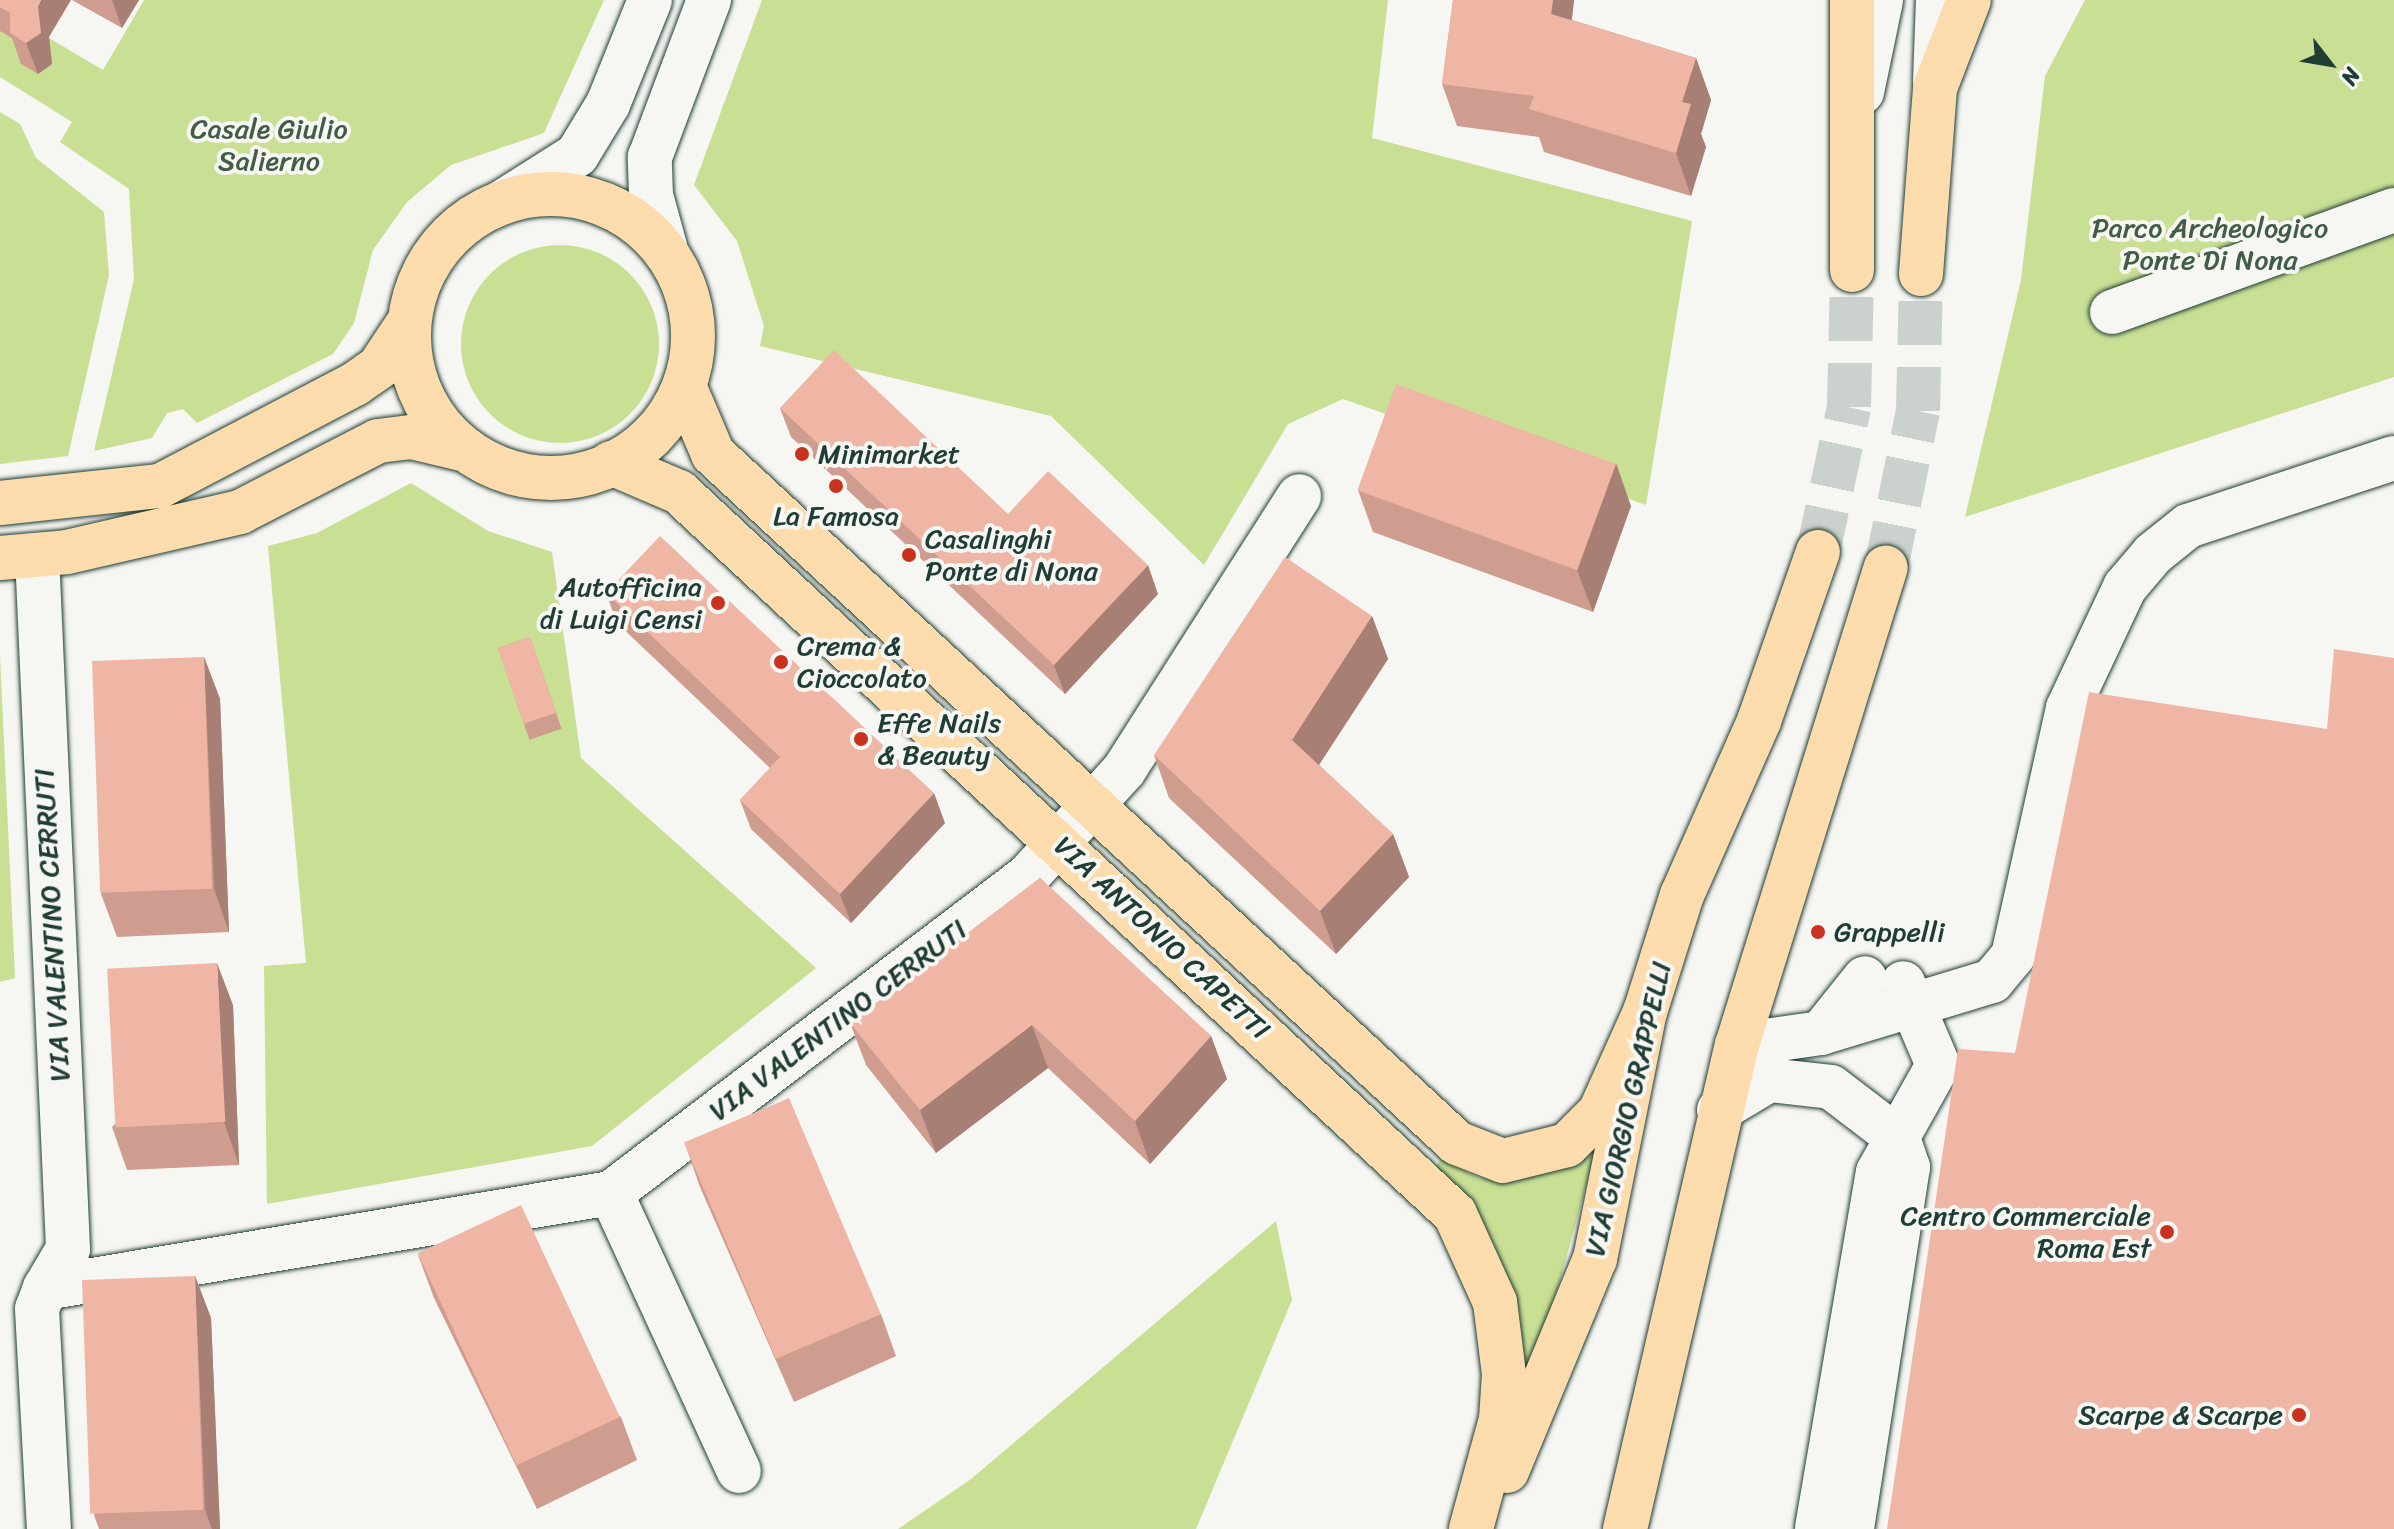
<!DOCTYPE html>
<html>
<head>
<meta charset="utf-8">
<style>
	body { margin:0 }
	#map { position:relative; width:2394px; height:1529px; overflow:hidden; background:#f6f6f2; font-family:Sriracha,sans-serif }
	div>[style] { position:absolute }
	.green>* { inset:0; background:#c8df94 }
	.round { border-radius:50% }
	.major-tunnel>* { height:44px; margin-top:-22px; transform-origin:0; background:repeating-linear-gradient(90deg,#cbd1cc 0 44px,transparent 0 66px) }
	.roads { filter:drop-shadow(0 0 2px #1f3d34) drop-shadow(0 0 2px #1f3d34) }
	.minor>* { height:44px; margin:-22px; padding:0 22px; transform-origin:22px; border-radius:22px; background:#f6f6f2 }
	.major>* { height:44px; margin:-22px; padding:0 22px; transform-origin:22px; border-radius:22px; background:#fcdcac }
	.major>.ring { margin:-22px; padding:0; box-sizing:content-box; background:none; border:44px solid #fcdcac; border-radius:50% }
	.wall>* { inset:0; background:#ce9d8f; transform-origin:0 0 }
	.shaded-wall>* { inset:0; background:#a77f74 }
	.building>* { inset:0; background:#efb6a6; transform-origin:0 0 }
	.dots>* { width:22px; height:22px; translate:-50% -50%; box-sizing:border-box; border:4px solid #f6f6f2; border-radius:50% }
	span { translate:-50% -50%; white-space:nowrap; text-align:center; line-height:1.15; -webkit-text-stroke:8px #f6f6f2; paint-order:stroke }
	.park-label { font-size:28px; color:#415d47 }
	.poi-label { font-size:28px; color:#1f3d34 }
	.left { translate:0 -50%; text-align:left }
	.right { translate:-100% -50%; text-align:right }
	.street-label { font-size:28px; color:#1f3d34 }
	.north { position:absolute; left:2290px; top:24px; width:80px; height:80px; -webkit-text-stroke:6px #f6f6f2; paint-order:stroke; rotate:121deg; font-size:22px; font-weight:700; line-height:32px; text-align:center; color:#1f3d34 }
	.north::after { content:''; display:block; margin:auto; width:28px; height:36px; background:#1f3d34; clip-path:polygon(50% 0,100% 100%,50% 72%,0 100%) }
</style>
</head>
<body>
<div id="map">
	<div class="green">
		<i style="clip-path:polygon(144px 0,604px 0,544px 133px,451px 165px,407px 202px,373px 250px,354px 323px,333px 354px,197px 423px,183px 409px,167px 413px,152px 438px,94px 451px,134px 279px,129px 189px,60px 142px,72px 122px,0 77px,0 9px,103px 70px)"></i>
		<i style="clip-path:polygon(762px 0,1388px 0,1372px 138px,1692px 221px,1646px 505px,1343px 399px,1288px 424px,1204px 565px,1051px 416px,760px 346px,764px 326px,737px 241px,694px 185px)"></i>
		<i style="clip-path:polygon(2085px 0,2394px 0,2394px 377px,1965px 517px,2021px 280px,2045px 76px)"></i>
		<i style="clip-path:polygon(0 112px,20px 124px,36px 158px,104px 212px,109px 275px,68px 456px,0 464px)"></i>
		<i class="round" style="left:461px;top:245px;width:198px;height:198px"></i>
		<i style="clip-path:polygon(411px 483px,488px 531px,552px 552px,581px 758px,816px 968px,592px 1146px,267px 1204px,264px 966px,306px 963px,268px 546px,317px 533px)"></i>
		<i style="clip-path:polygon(0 655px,15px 978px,0 982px)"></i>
		<i style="clip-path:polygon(1587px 1145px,1597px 1147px,1535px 1370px,1522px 1364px,1469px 1204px,1436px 1166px,1441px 1159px,1479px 1178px,1514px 1181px,1557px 1168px)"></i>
		<i style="clip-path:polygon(1276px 1221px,1292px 1300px,1196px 1529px,898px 1529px,971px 1479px)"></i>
	</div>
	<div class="major-tunnel">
		<i style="left:1818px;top:552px;width:148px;rotate:-77.9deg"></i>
		<i style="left:1849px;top:407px;width:137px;rotate:-88.7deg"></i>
		<i style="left:1886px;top:568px;width:160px;rotate:-78.5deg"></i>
		<i style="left:1918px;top:411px;width:137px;rotate:-88.7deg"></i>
	</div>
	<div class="roads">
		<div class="minor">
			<i style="left:1935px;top:81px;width:81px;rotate:-87.9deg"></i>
			<i style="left:1862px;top:92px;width:94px;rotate:-78.3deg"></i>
			<i style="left:501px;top:203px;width:90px;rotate:-32.3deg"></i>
			<i style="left:577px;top:155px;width:60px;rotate:-58.7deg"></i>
			<i style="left:608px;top:104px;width:112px;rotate:-68deg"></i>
			<i style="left:666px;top:250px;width:57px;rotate:-105.3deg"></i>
			<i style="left:651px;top:195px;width:38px;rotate:-92deg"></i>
			<i style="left:650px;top:157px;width:168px;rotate:-69.4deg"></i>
			<i style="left:2112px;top:312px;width:300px;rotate:-19.9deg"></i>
			<i style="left:37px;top:555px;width:695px;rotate:87.44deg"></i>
			<i style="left:68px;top:1249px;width:45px;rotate:120.5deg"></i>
			<i style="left:45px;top:1288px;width:574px;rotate:-9.53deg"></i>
			<i style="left:611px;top:1193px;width:524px;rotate:-37.24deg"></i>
			<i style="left:1028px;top:876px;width:143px;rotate:-47.8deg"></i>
			<i style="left:1124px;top:770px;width:325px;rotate:-57.4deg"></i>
			<i style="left:1821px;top:1033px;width:179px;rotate:-16.9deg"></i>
			<i style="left:1992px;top:981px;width:33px;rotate:-50deg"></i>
			<i style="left:2013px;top:956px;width:254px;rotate:-77.5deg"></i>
			<i style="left:2068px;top:708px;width:134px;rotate:-64.8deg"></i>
			<i style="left:2125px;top:587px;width:43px;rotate:-49.7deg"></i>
			<i style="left:2153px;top:554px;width:45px;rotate:-38.7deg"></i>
			<i style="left:2188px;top:526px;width:217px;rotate:-18.3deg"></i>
			<i style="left:1737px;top:1045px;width:85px;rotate:-8.1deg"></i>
			<i style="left:1821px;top:1033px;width:70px;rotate:-51.3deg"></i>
			<i style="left:1719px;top:1110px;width:58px;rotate:-31deg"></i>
			<i style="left:1769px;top:1080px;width:62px;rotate:6.4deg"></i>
			<i style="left:1831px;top:1087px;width:84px;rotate:37.3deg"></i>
			<i style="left:1898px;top:1138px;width:31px;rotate:71deg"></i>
			<i style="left:1908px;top:1167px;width:366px;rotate:98.8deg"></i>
			<i style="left:611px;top:1193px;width:306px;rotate:65.3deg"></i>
			<i style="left:45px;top:1288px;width:22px;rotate:111deg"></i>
			<i style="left:37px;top:1309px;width:220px;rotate:86.9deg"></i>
			<i style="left:1817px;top:1528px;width:361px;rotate:-80.3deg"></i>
			<i style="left:1878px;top:1172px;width:123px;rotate:-60.7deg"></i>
			<i style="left:1938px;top:1065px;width:89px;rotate:-113.1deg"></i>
		</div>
		<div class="major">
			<i class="ring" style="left:409px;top:194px;width:240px;height:240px"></i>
			<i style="left:1852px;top:270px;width:270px;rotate:-90deg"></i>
			<i style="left:1921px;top:274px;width:187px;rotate:-85.7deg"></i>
			<i style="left:1935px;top:88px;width:94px;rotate:-68.9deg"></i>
			<i style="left:687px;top:393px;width:66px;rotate:66.9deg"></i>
			<i style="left:713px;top:454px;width:1014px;rotate:42.8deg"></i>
			<i style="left:1457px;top:1143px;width:49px;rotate:21.4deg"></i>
			<i style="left:1503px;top:1161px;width:66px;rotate:-14deg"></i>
			<i style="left:1567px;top:1145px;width:47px;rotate:-45deg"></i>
			<i style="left:1600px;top:1112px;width:110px;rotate:-65.8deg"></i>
			<i style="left:611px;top:463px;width:74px;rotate:23.1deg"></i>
			<i style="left:679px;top:492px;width:1060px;rotate:42.94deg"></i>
			<i style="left:1455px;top:1214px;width:97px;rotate:65.6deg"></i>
			<i style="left:1495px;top:1302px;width:73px;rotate:82.9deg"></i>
			<i style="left:1504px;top:1374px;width:45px;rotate:93.8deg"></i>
			<i style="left:1501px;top:1419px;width:114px;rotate:105.3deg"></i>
			<i style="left:0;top:503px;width:161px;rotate:-6.1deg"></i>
			<i style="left:160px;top:486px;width:220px;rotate:-27.6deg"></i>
			<i style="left:355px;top:384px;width:29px;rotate:-35deg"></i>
			<i style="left:379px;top:367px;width:54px;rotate:-56.3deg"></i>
			<i style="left:0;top:558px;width:67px;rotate:-5.1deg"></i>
			<i style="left:67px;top:552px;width:178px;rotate:-13deg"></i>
			<i style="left:240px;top:512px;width:155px;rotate:-27.2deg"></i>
			<i style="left:378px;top:441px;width:34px;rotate:-7deg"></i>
			<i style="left:412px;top:437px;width:56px;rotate:13.5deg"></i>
			<i style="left:1507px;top:1471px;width:230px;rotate:-67.5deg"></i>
			<i style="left:1595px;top:1259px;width:252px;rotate:-78.6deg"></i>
			<i style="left:1645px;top:1012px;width:123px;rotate:-72.5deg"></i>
			<i style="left:1682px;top:895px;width:190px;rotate:-66.1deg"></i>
			<i style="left:1759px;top:721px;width:179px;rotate:-70.8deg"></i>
			<i style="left:1625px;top:1529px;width:497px;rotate:-77deg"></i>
			<i style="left:1737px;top:1045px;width:500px;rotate:-72.7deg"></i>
		</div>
	</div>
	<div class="wall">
		<i style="clip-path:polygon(0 0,49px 37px,52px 64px,38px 74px,21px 64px,12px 38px,0 31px)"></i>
		<i style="clip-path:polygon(72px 0,139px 0,122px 28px)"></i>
		<i style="clip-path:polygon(1453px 0,1574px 0,1572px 20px,1696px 58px,1711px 100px,1701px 134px,1706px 147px,1691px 196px,1544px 152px,1539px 137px,1457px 126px,1442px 84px)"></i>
		<i style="clip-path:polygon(780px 408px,1008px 514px,1158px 594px,1065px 694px,791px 437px)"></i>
		<i style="clip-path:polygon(1358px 490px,1631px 506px,1593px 612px,1373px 532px)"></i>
		<i style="clip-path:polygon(606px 593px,945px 823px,851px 923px,751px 829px,740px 800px,770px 768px,617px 623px)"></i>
		<i style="clip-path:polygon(1372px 616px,1388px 659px,1319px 765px,1393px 834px,1409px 877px,1336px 954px,1169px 798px,1154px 755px)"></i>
		<i style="left:530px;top:637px;width:97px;height:34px;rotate:71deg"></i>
		<i style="clip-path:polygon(204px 657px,220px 699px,229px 932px,117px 937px,101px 894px)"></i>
		<i style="clip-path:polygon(1040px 878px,1211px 1036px,1227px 1079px,1150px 1164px,1048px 1068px,936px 1153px,866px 1065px,850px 1023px)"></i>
		<i style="clip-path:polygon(233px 1005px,239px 1165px,127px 1170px,112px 1127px)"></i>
		<i style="clip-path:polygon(685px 1144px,881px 1314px,896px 1356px,794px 1402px,700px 1187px)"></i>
		<i style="clip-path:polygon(418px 1255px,621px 1417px,637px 1460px,537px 1509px,434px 1298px)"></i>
		<i style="clip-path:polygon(195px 1276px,211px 1318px,220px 1529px,99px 1529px,94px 1515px)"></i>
	</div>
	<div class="shaded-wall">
		<i style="clip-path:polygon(41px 0,71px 0,49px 37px,52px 64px,38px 74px,26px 43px,38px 6px)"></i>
		<i style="clip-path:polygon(112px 0,139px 0,122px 28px)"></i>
		<i style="clip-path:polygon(1553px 0,1574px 0,1567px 57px,1551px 14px)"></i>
		<i style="clip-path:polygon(1696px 58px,1711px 100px,1701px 134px,1706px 147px,1691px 196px,1676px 153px,1682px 102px)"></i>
		<i style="clip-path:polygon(1616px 463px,1631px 506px,1593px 612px,1577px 570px)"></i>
		<i style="clip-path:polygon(1148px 565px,1158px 594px,1065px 694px,1054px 665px)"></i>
		<i style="clip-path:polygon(1372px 616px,1388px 659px,1307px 783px,1292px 740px)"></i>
		<i style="clip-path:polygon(204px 657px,220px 699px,229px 932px,214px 889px)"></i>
		<i style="clip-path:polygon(934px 793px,945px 823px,851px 923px,840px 894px)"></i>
		<i style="clip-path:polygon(1393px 834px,1409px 877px,1336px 954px,1320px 911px)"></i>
		<i style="clip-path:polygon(217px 963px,233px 1005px,239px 1165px,224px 1122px)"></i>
		<i style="clip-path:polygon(1032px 1025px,1048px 1068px,936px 1153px,920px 1110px)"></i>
		<i style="clip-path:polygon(1211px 1036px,1227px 1079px,1150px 1164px,1135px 1121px)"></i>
		<i style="clip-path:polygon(195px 1276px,211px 1318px,220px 1529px,212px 1529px,205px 1510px)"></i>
	</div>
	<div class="building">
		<i style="clip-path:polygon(0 0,41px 0,38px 6px,41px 33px,26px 43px,10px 33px,10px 13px,0 7px)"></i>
		<i style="clip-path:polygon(1453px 0,1553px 0,1551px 14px,1696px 58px,1682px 102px,1691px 104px,1676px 153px,1529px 109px,1534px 96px,1442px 84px)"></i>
		<i style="clip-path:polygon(834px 350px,1008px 514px,1048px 471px,1148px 565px,1054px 665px,780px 408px)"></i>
		<i style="left:1396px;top:384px;width:234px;height:113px;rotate:20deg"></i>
		<i style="clip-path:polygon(660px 536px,934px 793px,840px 894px,740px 800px,780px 757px,606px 593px)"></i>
		<i style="clip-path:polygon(1285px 557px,1372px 616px,1292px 740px,1393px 834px,1320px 911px,1154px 755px)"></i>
		<i style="left:530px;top:637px;width:80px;height:34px;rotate:71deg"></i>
		<i style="clip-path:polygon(2334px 649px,2394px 658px,2394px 1529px,1887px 1529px,1958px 1049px,2015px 1053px,2089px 692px,2327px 729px)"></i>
		<i style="left:204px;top:657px;width:232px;height:112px;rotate:88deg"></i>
		<i style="clip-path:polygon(1040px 878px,1211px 1036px,1135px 1121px,1032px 1025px,920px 1110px,850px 1023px)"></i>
		<i style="left:217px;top:963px;width:159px;height:110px;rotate:87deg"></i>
		<i style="left:789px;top:1098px;width:235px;height:114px;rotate:67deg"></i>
		<i style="left:521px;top:1205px;width:234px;height:114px;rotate:65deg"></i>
		<i style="left:195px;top:1276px;width:234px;height:113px;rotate:88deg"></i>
	</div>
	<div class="dots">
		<i style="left:802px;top:454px;background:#c8321e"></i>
		<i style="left:836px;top:486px;background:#c8321e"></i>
		<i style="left:909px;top:555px;background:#c8321e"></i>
		<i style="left:718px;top:603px;background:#c8321e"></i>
		<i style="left:781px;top:662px;background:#c8321e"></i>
		<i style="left:861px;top:739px;background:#c8321e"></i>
		<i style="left:1818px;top:932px;background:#c8321e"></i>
		<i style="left:2167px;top:1232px;background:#c8321e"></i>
		<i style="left:2299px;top:1415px;background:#c8321e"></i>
	</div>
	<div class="park-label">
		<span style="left:269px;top:145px">Casale Giulio<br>Salierno</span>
		<span style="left:2210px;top:244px">Parco Archeologico<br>Ponte Di Nona</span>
	</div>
	<div class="poi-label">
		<span class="left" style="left:818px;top:454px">Minimarket</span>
		<span style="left:836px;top:516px">La Famosa</span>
		<span class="left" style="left:925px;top:555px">Casalinghi<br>Ponte di Nona</span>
		<span class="right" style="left:702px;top:603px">Autofficina<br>di Luigi Censi</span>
		<span class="left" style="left:797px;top:662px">Crema &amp;<br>Cioccolato</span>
		<span class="left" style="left:877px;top:739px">Effe Nails<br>&amp; Beauty</span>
		<span class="left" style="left:1834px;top:932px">Grappelli</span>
		<span class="right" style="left:2151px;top:1232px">Centro Commerciale<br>Roma Est</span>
		<span class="right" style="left:2283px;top:1415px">Scarpe &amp; Scarpe</span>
	</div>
	<div class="street-label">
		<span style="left:52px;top:925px;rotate:-93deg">VIA VALENTINO CERRUTI</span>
		<span style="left:1162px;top:938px;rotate:43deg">VIA ANTONIO CAPETTI</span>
		<span style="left:838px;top:1020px;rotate:-37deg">VIA VALENTINO CERRUTI</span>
		<span style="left:1628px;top:1109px;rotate:-77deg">VIA GIORGIO GRAPPELLI</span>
	</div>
	<div class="north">N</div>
</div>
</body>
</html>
